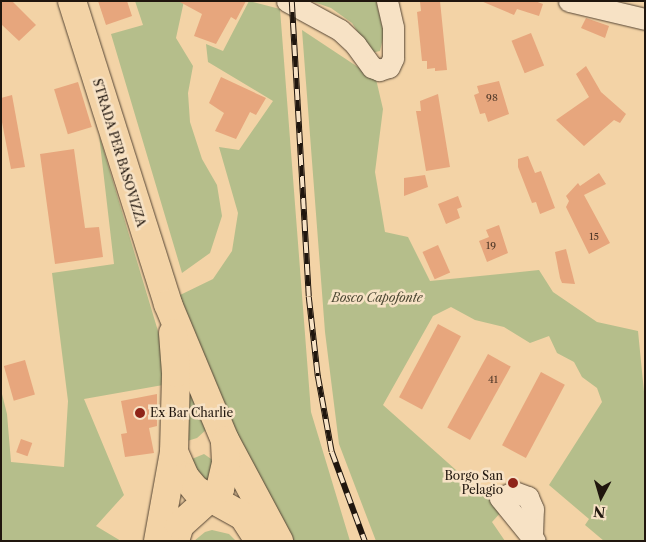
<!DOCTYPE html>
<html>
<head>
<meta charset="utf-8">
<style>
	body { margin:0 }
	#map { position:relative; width:646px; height:542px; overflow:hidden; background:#f3d3a6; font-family:"Libre Caslon Text",serif }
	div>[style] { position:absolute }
	.green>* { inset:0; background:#b5be8b }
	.building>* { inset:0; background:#e7a67d; transform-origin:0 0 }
	.roads { filter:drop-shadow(0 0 1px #554534) drop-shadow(0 0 1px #554534) }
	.minor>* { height:21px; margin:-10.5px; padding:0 10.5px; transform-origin:10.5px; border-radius:10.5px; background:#f7e2c5 }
	.major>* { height:28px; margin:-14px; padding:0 14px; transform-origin:14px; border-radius:14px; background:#f3d3a6 }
	.rail>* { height:5.5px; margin-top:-2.75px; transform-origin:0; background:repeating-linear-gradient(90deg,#f7e2c5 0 11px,#20160e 0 22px); box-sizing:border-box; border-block:1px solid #20160e }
	.dots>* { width:14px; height:14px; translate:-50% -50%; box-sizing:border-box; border:2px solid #f7e2c5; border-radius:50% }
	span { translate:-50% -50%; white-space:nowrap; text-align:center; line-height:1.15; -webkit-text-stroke:5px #f7e2c5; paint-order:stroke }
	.number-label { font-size:10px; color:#523a2a }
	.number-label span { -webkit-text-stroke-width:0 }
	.street-label { font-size:12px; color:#20160e }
	.park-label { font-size:12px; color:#4d4834; font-style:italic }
	.poi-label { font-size:12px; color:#20160e }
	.left { translate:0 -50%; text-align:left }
	.right { translate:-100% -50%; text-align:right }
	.frame { position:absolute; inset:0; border:2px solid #20160e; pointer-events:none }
	.north { position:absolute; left:576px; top:472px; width:50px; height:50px; -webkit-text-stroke:4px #f7e2c5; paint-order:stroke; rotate:186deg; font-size:14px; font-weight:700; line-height:20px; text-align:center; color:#20160e }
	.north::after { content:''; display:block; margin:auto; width:18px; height:22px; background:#20160e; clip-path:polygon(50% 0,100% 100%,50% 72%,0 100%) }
</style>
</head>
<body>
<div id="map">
	<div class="green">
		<i style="clip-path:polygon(135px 1px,184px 1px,176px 38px,193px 66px,188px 93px,190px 122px,202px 159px,217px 185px,222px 216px,210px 253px,182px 273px,111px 34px,143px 25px)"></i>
		<i style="clip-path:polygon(249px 1px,280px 9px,311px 412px,350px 541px,292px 541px,230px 423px,178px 296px,213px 279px,232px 251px,238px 213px,219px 147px,239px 150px,273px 101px,208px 62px,206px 44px,223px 51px)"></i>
		<i style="clip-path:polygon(311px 1px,376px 1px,384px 34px,380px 51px,371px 53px,352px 23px,331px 8px)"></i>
		<i style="clip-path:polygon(302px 30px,376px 79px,383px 109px,375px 172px,385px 232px,408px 237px,430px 281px,539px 270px,553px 292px,597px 322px,638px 331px,645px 402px,645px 541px,604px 541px,585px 525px,589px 519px,549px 485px,602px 402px,597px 388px,582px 377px,574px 362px,557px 353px,549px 336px,530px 343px,504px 327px,475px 320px,451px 307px,433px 316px,383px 405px,502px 511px,492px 522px,505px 541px,376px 541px,339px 444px,325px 332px)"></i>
		<i style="clip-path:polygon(99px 135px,161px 341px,163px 385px,84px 399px,124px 495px,96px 526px,121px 541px,1px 541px,1px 390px,7px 414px,11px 462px,64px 467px,68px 401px,52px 273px,114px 264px)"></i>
		<i style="clip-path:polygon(186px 365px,207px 429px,197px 438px,184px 442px)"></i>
		<i style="clip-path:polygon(204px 454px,217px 463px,207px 486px,187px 461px)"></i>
		<i style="clip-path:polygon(212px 530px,229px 534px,236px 541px,194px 541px,205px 532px)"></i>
	</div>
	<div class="building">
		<i style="clip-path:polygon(1px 1px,12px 1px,36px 25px,19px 41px,1px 24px)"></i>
		<i style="clip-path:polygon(98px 1px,127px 1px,132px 16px,106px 25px)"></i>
		<i style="clip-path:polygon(178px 1px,246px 1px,236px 20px,231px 17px,216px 44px,194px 36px,202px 14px)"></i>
		<i style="clip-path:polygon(440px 1px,447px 70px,435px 71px,435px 68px,427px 69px,427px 61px,422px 61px,417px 12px,421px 11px,420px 2px)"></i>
		<i style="clip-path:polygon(481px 1px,535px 1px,543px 4px,539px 16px,517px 9px,514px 15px)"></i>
		<i style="clip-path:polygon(586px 18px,609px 26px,605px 38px,581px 28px)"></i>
		<i style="left:531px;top:33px;width:35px;height:21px;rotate:68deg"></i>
		<i style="clip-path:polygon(586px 66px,601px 92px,626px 114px,620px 123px,614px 120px,584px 146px,556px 120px,589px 97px,576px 74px)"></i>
		<i style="clip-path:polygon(221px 77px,266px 98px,256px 115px,250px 112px,236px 139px,215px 131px,224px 113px,209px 103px)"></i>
		<i style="clip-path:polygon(499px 81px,509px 114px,488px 122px,485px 113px,480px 114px,474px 95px,479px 93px,477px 86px)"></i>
		<i style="left:78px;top:82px;width:47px;height:25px;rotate:73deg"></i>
		<i style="clip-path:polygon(438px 94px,450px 167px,426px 171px,416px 111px,421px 111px,420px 101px)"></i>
		<i style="clip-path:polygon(12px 95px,25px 167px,11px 169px,1px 117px,1px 98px)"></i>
		<i style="clip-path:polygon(74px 149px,85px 228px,99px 227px,103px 257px,55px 264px,40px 154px)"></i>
		<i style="clip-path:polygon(528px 156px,535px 173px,541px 171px,555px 208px,540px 214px,536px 202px,532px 203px,518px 167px,518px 159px)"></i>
		<i style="clip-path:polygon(599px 173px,606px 184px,584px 195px,610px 243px,589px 254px,566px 207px,569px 201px,566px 196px,578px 183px,580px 186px)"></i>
		<i style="clip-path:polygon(425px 175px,428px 187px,404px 196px,404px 178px)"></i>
		<i style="clip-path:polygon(458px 196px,462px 207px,457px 209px,460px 218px,446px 224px,438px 204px)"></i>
		<i style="clip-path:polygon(499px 225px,508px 253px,487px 262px,479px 241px,489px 237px,486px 230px)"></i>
		<i style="left:438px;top:245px;width:30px;height:17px;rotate:66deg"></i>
		<i style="clip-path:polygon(566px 249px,575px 284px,562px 283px,560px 278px,555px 252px)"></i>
		<i style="left:438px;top:324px;width:26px;height:83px;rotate:28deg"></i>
		<i style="left:488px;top:354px;width:26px;height:84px;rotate:29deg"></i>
		<i style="left:25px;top:360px;width:36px;height:22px;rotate:74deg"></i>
		<i style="left:541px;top:372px;width:27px;height:83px;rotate:28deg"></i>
		<i style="clip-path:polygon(157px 394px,157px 426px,149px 428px,154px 453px,125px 457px,121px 434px,127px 433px,121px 401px)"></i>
		<i style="left:21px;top:439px;width:12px;height:14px;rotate:20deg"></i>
	</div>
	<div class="roads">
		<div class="minor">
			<i style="left:287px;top:1px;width:60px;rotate:28.7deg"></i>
			<i style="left:340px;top:30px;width:21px;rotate:43deg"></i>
			<i style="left:355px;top:44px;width:29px;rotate:54deg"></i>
			<i style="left:372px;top:67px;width:8px;rotate:23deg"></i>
			<i style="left:379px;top:70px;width:10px;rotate:-17deg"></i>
			<i style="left:389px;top:67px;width:10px;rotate:-66deg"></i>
			<i style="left:393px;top:58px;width:31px;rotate:-90deg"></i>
			<i style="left:393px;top:27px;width:27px;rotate:-103deg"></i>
			<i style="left:569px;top:1px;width:78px;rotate:13.3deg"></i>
			<i style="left:532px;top:535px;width:26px;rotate:-88deg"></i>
			<i style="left:533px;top:509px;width:13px;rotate:-113deg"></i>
			<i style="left:528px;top:497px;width:15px;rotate:-160deg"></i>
			<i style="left:514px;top:492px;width:15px;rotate:157deg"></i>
			<i style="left:500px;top:498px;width:55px;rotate:50.9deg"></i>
		</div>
		<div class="major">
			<i style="left:72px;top:1px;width:318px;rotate:72.4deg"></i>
			<i style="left:168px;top:304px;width:147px;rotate:67.3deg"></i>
			<i style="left:225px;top:440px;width:115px;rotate:61.9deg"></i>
			<i style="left:174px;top:452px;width:27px;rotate:66deg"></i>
			<i style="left:185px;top:477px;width:17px;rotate:50deg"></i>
			<i style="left:196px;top:490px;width:54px;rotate:29deg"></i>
			<i style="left:243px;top:516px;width:30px;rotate:57deg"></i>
			<i style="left:158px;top:541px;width:90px;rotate:-79.8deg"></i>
			<i style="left:174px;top:452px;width:79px;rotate:-88.5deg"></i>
			<i style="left:176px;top:373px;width:40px;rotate:-94.3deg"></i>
			<i style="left:175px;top:541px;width:17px;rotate:-73deg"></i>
			<i style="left:180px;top:525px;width:54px;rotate:-42deg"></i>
			<i style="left:220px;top:489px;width:28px;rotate:-77deg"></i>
			<i style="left:226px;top:462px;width:20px;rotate:-93deg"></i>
		</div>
	</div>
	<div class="rail">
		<i style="left:292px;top:1px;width:296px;rotate:86.7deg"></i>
		<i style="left:309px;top:297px;width:80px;rotate:83.5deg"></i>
		<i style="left:318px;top:376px;width:77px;rotate:79.6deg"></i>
		<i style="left:332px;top:452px;width:95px;rotate:69.7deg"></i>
	</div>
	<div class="dots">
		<i style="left:140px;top:413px;background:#8f2418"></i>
		<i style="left:513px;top:483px;background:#8f2418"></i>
	</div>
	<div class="number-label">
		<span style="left:492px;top:98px">98</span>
		<span style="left:594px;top:237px">15</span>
		<span style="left:491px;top:246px">19</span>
		<span style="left:493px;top:380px">41</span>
	</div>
	<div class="street-label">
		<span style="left:119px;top:153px;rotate:73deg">STRADA PER BASOVIZZA</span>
	</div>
	<div class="park-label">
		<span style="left:377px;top:298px">Bosco Capofonte</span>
	</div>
	<div class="poi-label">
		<span class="left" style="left:150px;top:413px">Ex Bar Charlie</span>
		<span class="right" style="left:503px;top:483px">Borgo San<br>Pelagio</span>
	</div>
	<div class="frame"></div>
	<div class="north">N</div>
</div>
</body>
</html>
